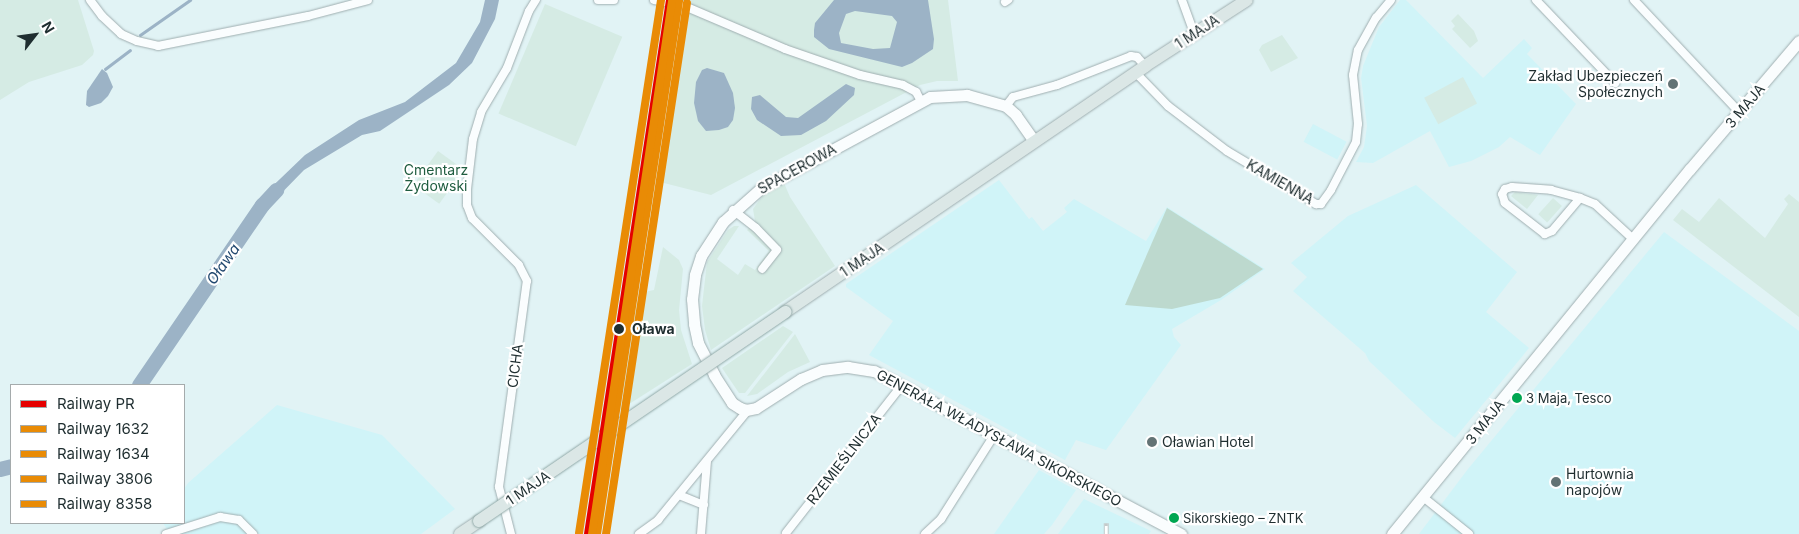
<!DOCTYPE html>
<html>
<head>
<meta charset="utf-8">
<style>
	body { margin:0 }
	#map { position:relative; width:1799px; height:534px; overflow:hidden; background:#e1f3f5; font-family:Inter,sans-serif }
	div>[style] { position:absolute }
	.built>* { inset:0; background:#d0f4f8; transform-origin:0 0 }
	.green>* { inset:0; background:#d5ebe4; transform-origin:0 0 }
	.forest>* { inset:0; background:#bdd9ce }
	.water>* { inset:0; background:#9cb3c6 }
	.stream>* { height:2.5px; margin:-1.25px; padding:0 1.25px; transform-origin:1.25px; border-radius:1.25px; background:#9cb3c6 }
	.river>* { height:15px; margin:-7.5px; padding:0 7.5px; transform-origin:7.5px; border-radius:7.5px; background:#9cb3c6 }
	.roads { filter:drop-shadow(0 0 1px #9faeb0) drop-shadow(0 0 1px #9faeb0) }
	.street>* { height:8px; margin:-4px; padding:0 4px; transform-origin:4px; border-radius:4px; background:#fafdfe }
	.secondary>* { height:11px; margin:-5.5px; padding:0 5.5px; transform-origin:5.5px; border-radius:5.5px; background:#fafdfe }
	.primary>* { height:12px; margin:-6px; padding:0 6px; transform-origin:6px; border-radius:6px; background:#dbe7e6 }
	.rail>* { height:4.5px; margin-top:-2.25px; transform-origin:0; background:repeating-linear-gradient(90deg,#fff 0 8px,#c5caca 0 16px); box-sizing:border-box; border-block:1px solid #c5caca }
	.bridges { filter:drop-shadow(0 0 1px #91a9a8) drop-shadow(0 0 1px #91a9a8) }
	.primary-bridge>* { height:12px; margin:-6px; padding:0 6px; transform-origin:6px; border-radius:6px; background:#dbe7e6 }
	.rail-1>* { height:8px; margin:-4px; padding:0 4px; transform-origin:4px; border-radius:4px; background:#e50000 }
	.rail-2>* { height:8px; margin:-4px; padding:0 4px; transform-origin:4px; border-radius:4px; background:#e98b05 }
	.rail-3>* { height:8px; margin:-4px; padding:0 4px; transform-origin:4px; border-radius:4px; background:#e98b05 }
	.rail-4>* { height:8px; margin:-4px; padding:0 4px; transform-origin:4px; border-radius:4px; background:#e98b05 }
	.rail-5>* { height:8px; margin:-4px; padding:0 4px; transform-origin:4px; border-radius:4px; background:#e98b05 }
	.dots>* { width:14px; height:14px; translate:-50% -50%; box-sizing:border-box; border:2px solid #fff; border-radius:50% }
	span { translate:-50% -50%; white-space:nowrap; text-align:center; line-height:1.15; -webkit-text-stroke:4.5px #fff; paint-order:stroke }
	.bus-label { font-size:13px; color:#1f2e30 }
	.left { translate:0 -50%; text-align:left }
	.street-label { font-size:14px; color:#1f2e30 }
	.poi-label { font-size:14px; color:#1f2e30 }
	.right { translate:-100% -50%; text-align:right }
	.park-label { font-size:14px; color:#205d40 }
	.stop-label { font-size:14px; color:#1f2e30; font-weight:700 }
	.water-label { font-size:15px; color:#21486f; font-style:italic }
	.legend { position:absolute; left:10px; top:384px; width:175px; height:140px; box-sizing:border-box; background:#fff; border:1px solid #a5abac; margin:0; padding:6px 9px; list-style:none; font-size:15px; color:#1f2e30 }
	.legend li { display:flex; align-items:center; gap:10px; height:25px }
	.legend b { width:25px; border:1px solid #a5abac }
	.north { position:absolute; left:10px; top:10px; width:50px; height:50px; -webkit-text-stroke:4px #fff; paint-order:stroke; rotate:60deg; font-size:14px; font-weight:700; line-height:20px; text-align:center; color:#1f2e30 }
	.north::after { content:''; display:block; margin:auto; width:18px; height:22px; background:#1f2e30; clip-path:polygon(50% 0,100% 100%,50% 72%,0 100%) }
</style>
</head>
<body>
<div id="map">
	<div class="built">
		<i style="clip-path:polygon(1400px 0,1406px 0,1483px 78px,1524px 39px,1532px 48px,1527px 54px,1576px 104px,1540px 155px,1510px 137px,1499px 147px,1471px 161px,1449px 167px,1430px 131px,1373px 163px,1356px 162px,1364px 147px,1367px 126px,1361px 78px,1363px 66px,1379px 27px)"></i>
		<i style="left:1313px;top:124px;width:38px;height:20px;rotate:28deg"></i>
		<i style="clip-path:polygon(999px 180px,1029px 219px,1032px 217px,1043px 231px,1067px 212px,1064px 208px,1074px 199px,1146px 241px,1167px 207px,1265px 269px,1221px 300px,1172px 329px,1174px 337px,1181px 345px,1106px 450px,1076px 440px,1065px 460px,869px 355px,893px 321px,846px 287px,846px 284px)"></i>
		<i style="clip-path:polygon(1416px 185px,1517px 272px,1486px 312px,1529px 348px,1455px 438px,1434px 422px,1369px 361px,1365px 353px,1293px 291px,1307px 277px,1291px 263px,1348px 216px)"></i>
		<i style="clip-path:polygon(1664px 232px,1799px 331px,1799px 534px,1419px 534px,1468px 469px)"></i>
		<i style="clip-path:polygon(277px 405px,382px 435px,455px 509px,421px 534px,170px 534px,163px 523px,184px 523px,184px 489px,188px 483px)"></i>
		<i style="clip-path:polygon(1039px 470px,1076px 490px,1052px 525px,1044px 534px,994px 534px)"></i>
		<i style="clip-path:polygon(1084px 499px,1151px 531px,1149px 534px,1058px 534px)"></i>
	</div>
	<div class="green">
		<i style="clip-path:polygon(0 0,78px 0,94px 51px,93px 55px,82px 65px,29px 82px,0 100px)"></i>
		<i style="clip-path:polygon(683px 0,948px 0,958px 81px,937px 81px,920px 85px,711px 195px,660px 182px)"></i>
		<i style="left:545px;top:4px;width:84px;height:119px;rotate:23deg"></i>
		<i style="clip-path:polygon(1458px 14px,1474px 31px,1478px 41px,1470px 48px,1452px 29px,1455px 26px,1451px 21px)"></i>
		<i style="clip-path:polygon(1282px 35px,1298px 58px,1271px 72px,1259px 50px,1262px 45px)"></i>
		<i style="left:1463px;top:77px;width:30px;height:44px;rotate:62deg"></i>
		<i style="left:438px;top:151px;width:32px;height:42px;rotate:36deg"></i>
		<i style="clip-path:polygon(784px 183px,790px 197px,835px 266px,711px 350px,705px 330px,702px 306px,707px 262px,728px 230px,734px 226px,739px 226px,717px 259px,738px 275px,745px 264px,755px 270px,769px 251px,747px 230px,755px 221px,753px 209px,763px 195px)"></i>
		<i style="clip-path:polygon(1515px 192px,1521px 193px,1538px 195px,1527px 209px,1511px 196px)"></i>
		<i style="clip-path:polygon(1789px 194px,1799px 202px,1799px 317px,1673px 220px,1682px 209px,1699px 222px,1719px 198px,1765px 238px,1788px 204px,1784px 199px)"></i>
		<i style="left:1553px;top:198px;width:12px;height:22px;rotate:42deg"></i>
		<i style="clip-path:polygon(663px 247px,679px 260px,683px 269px,679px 310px,681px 330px,692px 364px,615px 413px,639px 293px,654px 290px)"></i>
		<i style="clip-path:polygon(783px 326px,793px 332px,745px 393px,739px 393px,722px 368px)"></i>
		<i style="clip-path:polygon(795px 334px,810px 362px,788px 372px,757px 394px,747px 396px)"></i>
	</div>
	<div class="forest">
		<i style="clip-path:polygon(1167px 208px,1263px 269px,1220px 298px,1172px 309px,1125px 305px)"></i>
	</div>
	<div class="water">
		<i style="clip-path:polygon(485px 0,499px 0,495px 19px,472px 63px,449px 85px,380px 131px,362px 135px,304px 170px,266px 209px,256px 202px,305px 155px,359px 120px,405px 102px,456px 63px,480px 22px)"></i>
		<i style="clip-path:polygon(evenodd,834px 0,928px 0,934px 39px,933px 49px,912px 63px,902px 67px,829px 49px,814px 37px,814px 30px,815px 23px,834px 0,855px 11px,892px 16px,897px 22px,890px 48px,873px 49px,841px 43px,839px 33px,846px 14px,855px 11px)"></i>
		<i style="clip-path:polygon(707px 68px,724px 73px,733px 93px,735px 108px,733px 120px,728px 127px,719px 130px,706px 131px,698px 121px,694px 103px,696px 82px,702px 70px)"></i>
		<i style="clip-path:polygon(102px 69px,107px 73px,113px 87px,108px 96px,101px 103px,89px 107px,86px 105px,87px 91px)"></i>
		<i style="clip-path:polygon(846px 84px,855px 88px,854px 95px,826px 121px,801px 135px,781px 136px,757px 120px,751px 109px,752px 97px,760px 95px,786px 117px,798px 118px)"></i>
	</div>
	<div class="stream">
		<i style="left:140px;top:35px;width:61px;rotate:-35deg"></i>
		<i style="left:105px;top:69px;width:31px;rotate:-37deg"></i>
	</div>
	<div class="river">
		<i style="left:139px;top:385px;width:218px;rotate:-55.7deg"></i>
		<i style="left:262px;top:205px;width:21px;rotate:-47deg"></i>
		<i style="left:0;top:469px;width:11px;rotate:-15deg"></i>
	</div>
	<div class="roads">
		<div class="street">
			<i style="left:90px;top:0;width:20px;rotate:53deg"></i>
			<i style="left:102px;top:16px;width:26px;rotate:43deg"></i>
			<i style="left:121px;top:34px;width:17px;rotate:24deg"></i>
			<i style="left:137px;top:41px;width:22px;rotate:13deg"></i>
			<i style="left:158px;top:46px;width:153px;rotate:-11.3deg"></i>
			<i style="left:308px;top:16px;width:62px;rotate:-14.9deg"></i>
			<i style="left:598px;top:0;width:16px"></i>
			<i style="left:654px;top:0;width:28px;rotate:10deg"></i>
			<i style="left:682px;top:5px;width:112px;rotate:23.1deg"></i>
			<i style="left:785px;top:49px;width:79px;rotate:19.1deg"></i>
			<i style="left:860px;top:75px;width:44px;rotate:13.1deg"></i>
			<i style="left:903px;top:85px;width:15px;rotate:28deg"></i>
			<i style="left:916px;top:92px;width:10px;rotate:61deg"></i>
			<i style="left:1182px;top:0;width:35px;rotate:70deg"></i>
			<i style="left:1536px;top:0;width:115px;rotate:46.4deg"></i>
			<i style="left:1634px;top:0;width:154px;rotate:46.8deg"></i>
			<i style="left:1005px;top:2px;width:4px;rotate:-34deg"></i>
			<i style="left:1136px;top:73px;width:46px;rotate:45.9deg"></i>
			<i style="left:1168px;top:106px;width:74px;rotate:37.3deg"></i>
			<i style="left:1227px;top:151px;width:104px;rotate:30.8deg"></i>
			<i style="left:1316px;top:204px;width:5px"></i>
			<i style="left:1321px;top:204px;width:17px;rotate:-54deg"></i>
			<i style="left:1331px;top:190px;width:54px;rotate:-62.5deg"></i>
			<i style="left:1356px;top:142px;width:18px;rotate:-84deg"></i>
			<i style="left:1358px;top:124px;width:49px;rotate:-95.8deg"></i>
			<i style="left:1353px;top:75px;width:25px;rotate:-79deg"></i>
			<i style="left:1358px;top:50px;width:37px;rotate:-61deg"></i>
			<i style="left:1376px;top:18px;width:23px;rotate:-50deg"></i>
			<i style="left:1006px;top:106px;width:11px;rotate:-52deg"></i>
			<i style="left:1013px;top:97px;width:46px;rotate:-15.3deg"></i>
			<i style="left:1057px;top:85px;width:79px;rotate:-21.4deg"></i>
			<i style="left:1131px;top:56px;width:6px;rotate:9deg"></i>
			<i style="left:1137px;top:57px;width:12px;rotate:48deg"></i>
			<i style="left:1580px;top:198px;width:43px;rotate:130.3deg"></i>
			<i style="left:1552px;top:231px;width:8px;rotate:157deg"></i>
			<i style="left:1545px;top:234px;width:51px;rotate:-142.2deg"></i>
			<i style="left:1505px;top:203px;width:9px;rotate:-108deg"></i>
			<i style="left:1502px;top:194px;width:6px;rotate:-59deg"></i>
			<i style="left:1505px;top:189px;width:7px;rotate:-16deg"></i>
			<i style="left:1512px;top:187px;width:39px;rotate:4deg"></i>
			<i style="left:1551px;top:190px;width:30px;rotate:15deg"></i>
			<i style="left:1580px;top:198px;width:16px;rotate:22deg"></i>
			<i style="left:1595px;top:204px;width:52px;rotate:42.6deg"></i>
			<i style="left:733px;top:210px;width:29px;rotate:38deg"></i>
			<i style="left:756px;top:228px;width:30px;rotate:46deg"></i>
			<i style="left:777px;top:250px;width:24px;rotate:128deg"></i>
			<i style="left:679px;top:495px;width:27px;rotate:22deg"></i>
			<i style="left:1423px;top:497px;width:59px;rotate:38.8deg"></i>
			<i style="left:786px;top:533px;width:188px;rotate:-51.9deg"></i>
			<i style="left:166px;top:534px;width:57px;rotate:-17.5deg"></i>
			<i style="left:220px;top:517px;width:19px;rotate:9deg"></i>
			<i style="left:239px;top:520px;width:20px;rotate:45deg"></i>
			<i style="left:511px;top:534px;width:49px;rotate:-104.3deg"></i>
			<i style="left:499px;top:487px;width:208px;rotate:-82.3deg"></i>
			<i style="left:527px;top:281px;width:18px;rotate:-117deg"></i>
			<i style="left:519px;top:265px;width:66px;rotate:-135deg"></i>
			<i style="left:472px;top:218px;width:14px;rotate:-111deg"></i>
			<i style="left:467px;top:205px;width:16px;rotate:-90deg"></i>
			<i style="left:467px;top:189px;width:50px;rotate:-83.2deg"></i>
			<i style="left:473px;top:139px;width:28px;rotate:-73deg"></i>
			<i style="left:481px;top:112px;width:51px;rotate:-59.4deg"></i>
			<i style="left:507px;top:68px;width:61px;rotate:-68.9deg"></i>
			<i style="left:529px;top:11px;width:13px;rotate:-58deg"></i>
			<i style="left:639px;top:534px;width:24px;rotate:-36deg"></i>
			<i style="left:658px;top:520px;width:142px;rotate:-50.7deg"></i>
			<i style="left:701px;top:534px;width:73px;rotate:-85.3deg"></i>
			<i style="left:925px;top:534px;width:22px;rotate:-43deg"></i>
			<i style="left:941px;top:519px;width:101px;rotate:-57.6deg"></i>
		</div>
		<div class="secondary">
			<i style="left:1034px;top:141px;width:32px;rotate:-125deg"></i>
			<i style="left:1016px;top:115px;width:13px;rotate:-138deg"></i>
			<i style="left:1006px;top:106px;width:41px;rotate:-164.2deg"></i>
			<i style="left:967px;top:95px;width:37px;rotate:177deg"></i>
			<i style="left:930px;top:97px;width:193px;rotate:151.6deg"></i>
			<i style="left:760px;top:189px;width:50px;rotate:138.3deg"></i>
			<i style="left:723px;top:222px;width:40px;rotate:122.9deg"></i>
			<i style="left:701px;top:256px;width:20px;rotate:108deg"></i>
			<i style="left:695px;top:275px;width:24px;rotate:97deg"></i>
			<i style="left:692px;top:299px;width:25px;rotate:85deg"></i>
			<i style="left:694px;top:324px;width:19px;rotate:78deg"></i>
			<i style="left:698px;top:343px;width:36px;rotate:63deg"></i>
			<i style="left:714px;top:375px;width:33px;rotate:57deg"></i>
			<i style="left:732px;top:403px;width:9px;rotate:32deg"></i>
			<i style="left:740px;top:408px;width:6px;rotate:18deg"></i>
			<i style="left:746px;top:410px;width:10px;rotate:-11deg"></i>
			<i style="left:756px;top:408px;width:54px;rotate:-32.8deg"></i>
			<i style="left:801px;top:379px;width:23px;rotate:-23deg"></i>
			<i style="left:822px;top:370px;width:26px;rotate:-7deg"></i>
			<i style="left:848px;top:367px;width:26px;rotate:9deg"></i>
			<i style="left:874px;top:371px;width:348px;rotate:28deg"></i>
			<i style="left:1392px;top:534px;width:471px;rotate:-50.8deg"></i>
			<i style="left:1690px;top:169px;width:168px;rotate:-49.6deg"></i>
		</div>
		<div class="primary">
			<i style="left:785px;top:312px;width:436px;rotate:-34.3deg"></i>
			<i style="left:1145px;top:66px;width:121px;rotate:-32.9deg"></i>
			<i style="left:460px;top:534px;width:23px;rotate:-34deg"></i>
		</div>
	</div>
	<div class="rail">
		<i style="left:1106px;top:534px;width:11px;rotate:-90deg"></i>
	</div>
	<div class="bridges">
		<div class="primary-bridge">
			<i style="left:479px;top:521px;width:371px;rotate:-34.3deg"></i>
		</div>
	</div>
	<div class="rail-1">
		<i style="left:588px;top:534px;width:540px;rotate:-81.27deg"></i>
	</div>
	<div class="rail-2">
		<i style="left:597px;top:534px;width:539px;rotate:-81.25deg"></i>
	</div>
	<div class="rail-3">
		<i style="left:579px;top:533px;width:539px;rotate:-81.25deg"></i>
	</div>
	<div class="rail-4">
		<i style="left:606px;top:534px;width:537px;rotate:-81.33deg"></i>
	</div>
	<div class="rail-5">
		<i style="left:592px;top:534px;width:539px;rotate:-81.46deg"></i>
	</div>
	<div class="dots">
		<i style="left:1673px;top:84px;background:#637375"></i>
		<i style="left:619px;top:329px;background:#1f2e30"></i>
		<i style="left:1517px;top:398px;background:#00a651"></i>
		<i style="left:1152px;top:442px;background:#637375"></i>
		<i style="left:1556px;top:482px;background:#637375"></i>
		<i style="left:1174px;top:518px;background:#00a651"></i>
	</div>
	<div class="bus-label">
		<span class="left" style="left:1526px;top:398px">3 Maja, Tesco</span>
		<span class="left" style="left:1183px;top:518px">Sikorskiego – ZNTK</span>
	</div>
	<div class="street-label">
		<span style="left:1197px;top:32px;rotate:-33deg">1 MAJA</span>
		<span style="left:1745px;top:106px;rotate:-50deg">3 MAJA</span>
		<span style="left:797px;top:169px;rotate:-29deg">SPACEROWA</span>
		<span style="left:1280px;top:182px;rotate:30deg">KAMIENNA</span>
		<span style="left:862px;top:260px;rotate:-34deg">1 MAJA</span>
		<span style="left:515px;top:366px;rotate:-83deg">CICHA</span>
		<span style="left:1485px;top:422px;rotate:-51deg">3 MAJA</span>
		<span style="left:999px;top:438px;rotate:28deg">GENERAŁA WŁADYSŁAWA SIKORSKIEGO</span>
		<span style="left:844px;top:459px;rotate:-52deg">RZEMIEŚLNICZA</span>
		<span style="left:528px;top:488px;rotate:-34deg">1 MAJA</span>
	</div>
	<div class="poi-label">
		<span class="right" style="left:1663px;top:84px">Zakład Ubezpieczeń<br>Społecznych</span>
		<span class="left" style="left:1162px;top:442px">Oławian Hotel</span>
		<span class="left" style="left:1566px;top:482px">Hurtownia<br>napojów</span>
	</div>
	<div class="park-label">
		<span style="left:436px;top:178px">Cmentarz<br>Żydowski</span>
	</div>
	<div class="stop-label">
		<span class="left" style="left:632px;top:329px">Oława</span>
	</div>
	<div class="water-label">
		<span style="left:223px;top:264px;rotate:-55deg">Oława</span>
	</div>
	<ul class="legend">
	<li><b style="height:6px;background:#e50000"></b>Railway PR</li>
	<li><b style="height:6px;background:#e98b05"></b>Railway 1632</li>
	<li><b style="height:6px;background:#e98b05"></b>Railway 1634</li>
	<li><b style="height:6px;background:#e98b05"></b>Railway 3806</li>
	<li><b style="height:6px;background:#e98b05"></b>Railway 8358</li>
	</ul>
	<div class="north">N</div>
</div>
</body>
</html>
